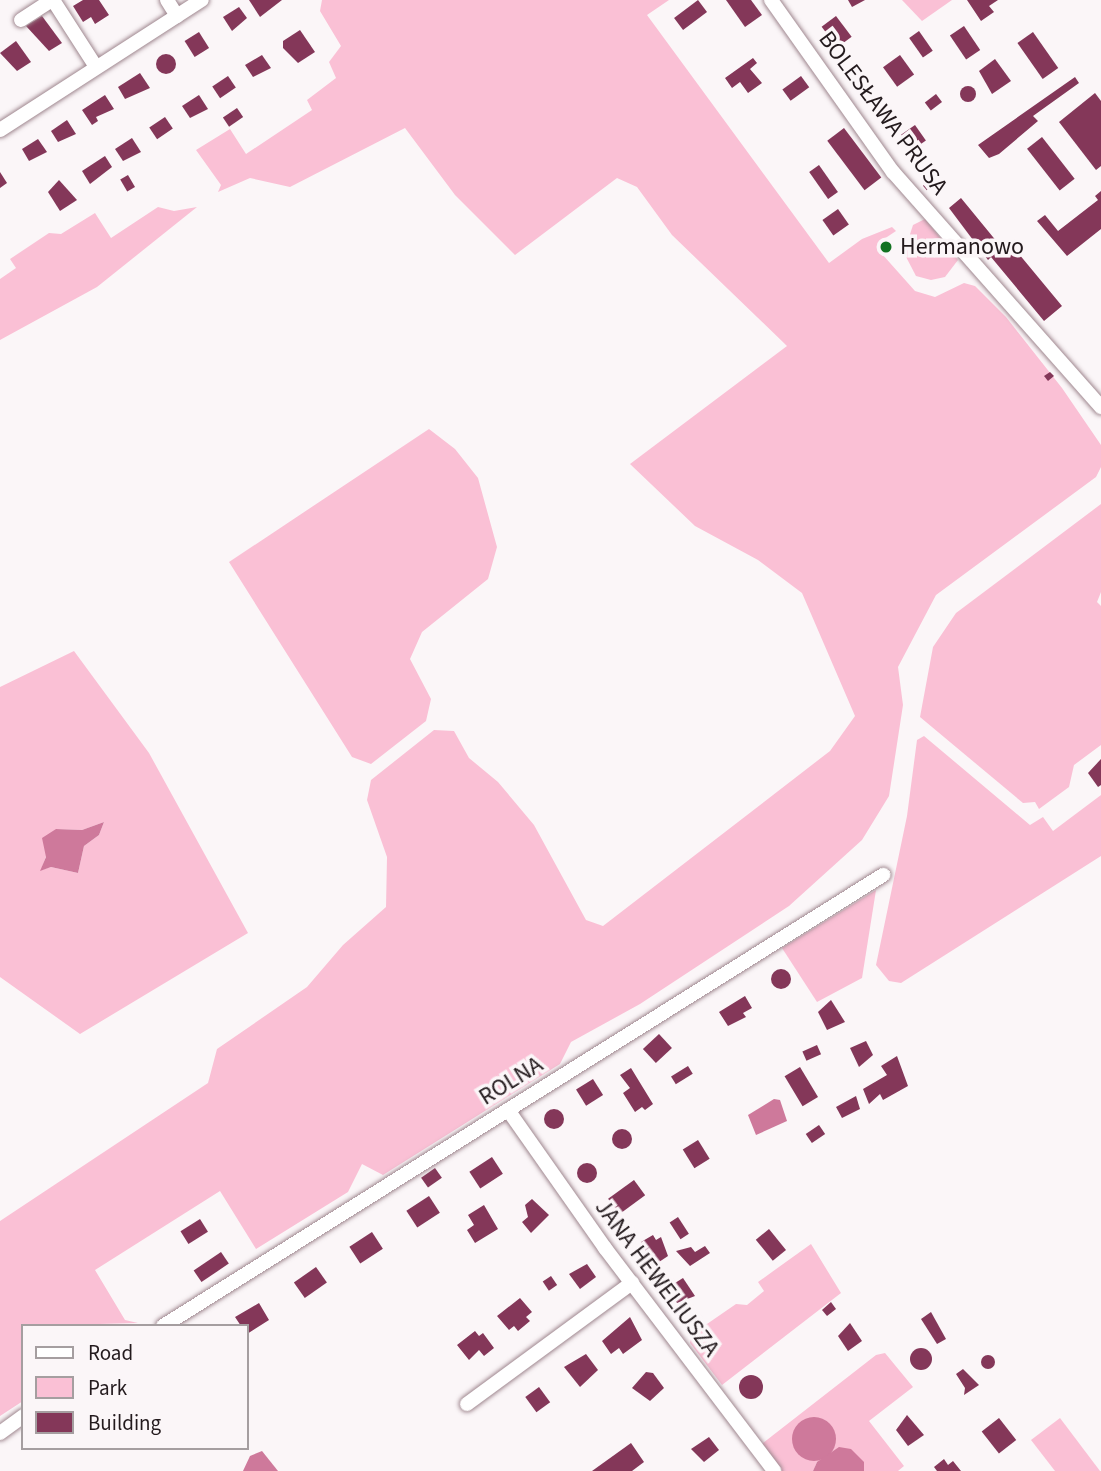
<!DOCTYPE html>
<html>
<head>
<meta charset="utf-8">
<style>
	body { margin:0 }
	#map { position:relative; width:1101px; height:1471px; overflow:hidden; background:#fbf6f8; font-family:"Source Sans 3",sans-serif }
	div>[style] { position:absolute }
	.green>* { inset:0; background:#fac0d5 }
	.water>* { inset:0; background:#ce799b }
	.round { border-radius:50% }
	.building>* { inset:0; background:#843759; transform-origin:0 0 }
	.roads { filter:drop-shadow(0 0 2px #9f878f) drop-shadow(0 0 2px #9f878f) }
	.minor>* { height:14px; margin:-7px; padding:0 7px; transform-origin:7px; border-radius:7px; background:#fff }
	.dots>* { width:19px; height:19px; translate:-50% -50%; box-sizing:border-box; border:4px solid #fbf6f8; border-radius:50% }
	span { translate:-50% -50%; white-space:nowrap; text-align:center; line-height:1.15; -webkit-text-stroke:7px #fbf6f8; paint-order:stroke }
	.street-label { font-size:24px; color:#231a1d }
	.poi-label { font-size:24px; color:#231a1d }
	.left { translate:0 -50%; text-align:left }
	.legend { position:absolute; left:21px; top:1324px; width:228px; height:126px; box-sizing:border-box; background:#fbf6f8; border:2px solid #a59ea0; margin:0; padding:9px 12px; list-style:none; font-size:21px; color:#231a1d }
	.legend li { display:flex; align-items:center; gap:14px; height:35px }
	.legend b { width:35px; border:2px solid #a59ea0 }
</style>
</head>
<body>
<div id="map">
	<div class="green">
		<i style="clip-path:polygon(322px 0,669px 0,647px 15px,829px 263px,862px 239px,892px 227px,896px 231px,884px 239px,882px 254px,915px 291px,935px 297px,964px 283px,975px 286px,1006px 317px,1062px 388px,1101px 445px,1101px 467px,1096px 477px,936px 595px,898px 667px,903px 705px,889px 796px,862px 840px,789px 906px,640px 1004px,571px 1042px,560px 1064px,383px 1175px,362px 1164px,348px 1192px,256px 1249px,220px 1191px,95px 1270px,125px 1320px,138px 1323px,23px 1326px,23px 1401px,0 1416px,0 1221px,208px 1083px,217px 1049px,307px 987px,343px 945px,386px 907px,387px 857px,367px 800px,371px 780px,434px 730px,454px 731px,469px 758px,498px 782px,534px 825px,586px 920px,603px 926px,830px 751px,855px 716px,802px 593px,758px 560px,695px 526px,630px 464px,787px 346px,672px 235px,637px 187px,617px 178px,515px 255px,455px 195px,405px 128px,290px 187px,250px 178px,218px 192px,221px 185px,196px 150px,230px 129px,246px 154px,312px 110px,307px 100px,336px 78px,329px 62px,341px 46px,320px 11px)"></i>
		<i style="clip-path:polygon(902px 0,952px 0,922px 21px)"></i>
		<i style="clip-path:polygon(158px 207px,174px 211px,197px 207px,97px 287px,0 340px,0 279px,16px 268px,10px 259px,49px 233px,61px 234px,95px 213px,111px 238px)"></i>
		<i style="clip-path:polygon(925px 219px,958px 260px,945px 277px,931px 280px,916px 276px,904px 253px,913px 225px)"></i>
		<i style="clip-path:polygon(429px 429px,455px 449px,478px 478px,497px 547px,488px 579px,422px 632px,410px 659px,431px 699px,426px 721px,371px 764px,352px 757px,229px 562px)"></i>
		<i style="clip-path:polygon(1101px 504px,1101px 592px,1097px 602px,1101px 606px,1101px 745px,1074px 765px,1069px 787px,1039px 809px,1035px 802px,1023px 803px,920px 717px,933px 647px,956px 613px)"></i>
		<i style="clip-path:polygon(evenodd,74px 651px,149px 753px,248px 933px,80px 1034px,0 977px,0 687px,74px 651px,104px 822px,99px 835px,84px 846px,78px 873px,51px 867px,41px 870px,56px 829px,82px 830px,104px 822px)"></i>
		<i style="clip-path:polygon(924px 736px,1030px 825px,1043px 817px,1053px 831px,1101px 795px,1101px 856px,901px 983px,889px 981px,876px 965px,907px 816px,917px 740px)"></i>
		<i style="clip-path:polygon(876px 890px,862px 978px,817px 1002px,782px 948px)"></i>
		<i style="clip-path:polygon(811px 1244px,841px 1293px,722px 1385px,690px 1343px,691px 1335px,736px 1304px,747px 1305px,764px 1291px,758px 1282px)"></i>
		<i style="clip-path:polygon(885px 1353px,913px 1387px,869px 1421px,904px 1466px,898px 1471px,864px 1471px,864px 1462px,817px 1462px,813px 1471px,778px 1471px,763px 1451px,763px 1443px,876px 1355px)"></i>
		<i style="clip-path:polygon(1060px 1418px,1100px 1471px,1055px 1471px,1031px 1440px)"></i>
	</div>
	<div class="water">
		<i style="clip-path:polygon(104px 822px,99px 835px,84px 846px,78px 873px,51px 867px,40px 871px,46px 857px,42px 838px,56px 829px,82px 830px)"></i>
		<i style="clip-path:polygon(774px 1099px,780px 1100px,787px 1121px,756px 1135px,748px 1115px)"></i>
		<i class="round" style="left:792px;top:1417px;width:44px;height:44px"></i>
		<i style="clip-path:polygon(839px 1447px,851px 1449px,864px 1462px,864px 1471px,813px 1471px,817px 1462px)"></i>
		<i style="clip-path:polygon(262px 1451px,278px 1471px,243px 1471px,250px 1456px)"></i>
	</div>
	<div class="building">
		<i style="clip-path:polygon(83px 0,99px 0,109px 15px,95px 24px,91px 17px,83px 22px,73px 6px)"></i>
		<i style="clip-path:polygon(249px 0,282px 0,260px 17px)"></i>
		<i style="left:698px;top:0;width:15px;height:30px;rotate:53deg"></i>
		<i style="clip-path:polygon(726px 0,751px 0,762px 15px,745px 27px)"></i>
		<i style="clip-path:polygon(848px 0,865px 0,852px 7px)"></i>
		<i style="clip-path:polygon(967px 0,998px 0,989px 6px,994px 12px,981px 21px)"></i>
		<i style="clip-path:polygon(239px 7px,247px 18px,232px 31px,223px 17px)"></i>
		<i style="clip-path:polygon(42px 16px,62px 43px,49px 51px,26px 26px)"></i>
		<i style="left:836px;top:16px;width:26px;height:18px;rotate:53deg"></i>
		<i style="left:964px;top:26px;width:29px;height:17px;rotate:56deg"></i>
		<i style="clip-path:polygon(300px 30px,315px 52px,298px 63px,283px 48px,283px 41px)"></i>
		<i style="left:919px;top:31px;width:24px;height:12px;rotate:55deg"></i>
		<i style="left:199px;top:32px;width:19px;height:17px;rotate:58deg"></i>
		<i style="left:1033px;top:32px;width:44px;height:19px;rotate:55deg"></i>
		<i style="clip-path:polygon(16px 41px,31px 62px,17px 71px,0 53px)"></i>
		<i class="round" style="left:156px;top:54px;width:20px;height:20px"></i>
		<i style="clip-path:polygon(262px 55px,271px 68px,253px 77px,245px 65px)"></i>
		<i style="left:900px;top:55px;width:24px;height:21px;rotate:54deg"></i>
		<i style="clip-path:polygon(753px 58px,757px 63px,750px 69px,762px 83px,748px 93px,740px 82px,732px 88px,725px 78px)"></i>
		<i style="clip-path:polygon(995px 59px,1011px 81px,992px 94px,979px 71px)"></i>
		<i style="clip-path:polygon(140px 73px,150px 88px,125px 99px,118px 87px)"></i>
		<i style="left:228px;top:76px;width:14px;height:19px;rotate:56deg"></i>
		<i style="left:801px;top:76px;width:14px;height:23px;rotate:54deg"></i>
		<i style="clip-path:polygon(1075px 77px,1079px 83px,1033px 116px,1038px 121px,999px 154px,989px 158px,978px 145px)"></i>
		<i class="round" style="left:960px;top:86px;width:16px;height:16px"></i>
		<i style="clip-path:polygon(1095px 93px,1101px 101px,1101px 166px,1096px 170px,1059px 122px)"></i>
		<i style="left:936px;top:94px;width:10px;height:14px;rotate:53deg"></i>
		<i style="clip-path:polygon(105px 95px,114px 109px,96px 117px,98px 121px,92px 125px,82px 110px)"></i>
		<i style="clip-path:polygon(199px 95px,208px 109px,190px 118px,182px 106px)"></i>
		<i style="left:237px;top:108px;width:11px;height:17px;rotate:56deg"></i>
		<i style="left:165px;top:117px;width:14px;height:19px;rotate:56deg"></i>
		<i style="clip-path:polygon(67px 120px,76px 134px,58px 142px,51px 131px)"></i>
		<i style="left:915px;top:125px;width:19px;height:17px;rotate:55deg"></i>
		<i style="left:844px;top:128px;width:62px;height:21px;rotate:53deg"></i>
		<i style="left:1042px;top:137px;width:53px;height:19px;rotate:52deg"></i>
		<i style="clip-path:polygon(132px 138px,141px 152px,123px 161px,115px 149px)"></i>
		<i style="clip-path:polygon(38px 139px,47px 152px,29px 161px,22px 149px)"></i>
		<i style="clip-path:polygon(105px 156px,112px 167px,90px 184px,82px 171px)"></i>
		<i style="left:819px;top:165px;width:33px;height:12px;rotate:55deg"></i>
		<i style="clip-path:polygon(0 172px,7px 183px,0 188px)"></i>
		<i style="left:128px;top:175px;width:14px;height:9px;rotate:60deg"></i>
		<i style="clip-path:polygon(59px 180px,77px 200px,60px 211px,48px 192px)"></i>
		<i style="left:930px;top:180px;width:6px;height:9px;rotate:51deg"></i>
		<i style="clip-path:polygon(1101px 191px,1101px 229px,1067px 256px,1037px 221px,1045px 215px,1058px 231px,1098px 200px,1095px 196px)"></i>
		<i style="clip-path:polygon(961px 198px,1002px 248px,1009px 242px,1062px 306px,1044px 321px,991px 257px,988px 260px,949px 208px)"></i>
		<i style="left:838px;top:209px;width:19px;height:19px;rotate:55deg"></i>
		<i style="clip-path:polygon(1050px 372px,1054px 376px,1048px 381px,1044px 376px)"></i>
		<i style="clip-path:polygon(1101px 759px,1101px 785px,1098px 787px,1088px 773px)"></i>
		<i class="round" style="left:771px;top:969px;width:20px;height:20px"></i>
		<i style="clip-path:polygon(745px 996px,752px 1008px,743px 1013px,746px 1017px,728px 1026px,719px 1012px)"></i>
		<i style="clip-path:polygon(831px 1000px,845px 1022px,827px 1030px,818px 1012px)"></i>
		<i style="left:659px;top:1034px;width:19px;height:22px;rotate:47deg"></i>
		<i style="clip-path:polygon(866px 1041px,873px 1055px,859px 1067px,850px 1048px)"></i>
		<i style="left:817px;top:1045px;width:10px;height:16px;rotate:66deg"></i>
		<i style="clip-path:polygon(897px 1056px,908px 1086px,883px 1100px,880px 1094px,869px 1104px,863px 1089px,887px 1075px,881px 1066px)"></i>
		<i style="left:688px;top:1066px;width:9px;height:20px;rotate:58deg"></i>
		<i style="left:800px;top:1067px;width:35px;height:18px;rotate:59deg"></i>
		<i style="clip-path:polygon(631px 1068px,653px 1104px,645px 1110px,642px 1107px,635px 1112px,623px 1093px,630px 1088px,620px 1075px)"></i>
		<i style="left:593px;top:1079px;width:19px;height:20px;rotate:58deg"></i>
		<i style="clip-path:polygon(856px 1096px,860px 1109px,842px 1118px,836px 1107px)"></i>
		<i class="round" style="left:544px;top:1109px;width:20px;height:20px"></i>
		<i style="left:819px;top:1125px;width:11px;height:16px;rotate:56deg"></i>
		<i class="round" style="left:612px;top:1129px;width:20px;height:20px"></i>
		<i style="left:698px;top:1140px;width:22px;height:18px;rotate:58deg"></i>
		<i style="left:492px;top:1157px;width:20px;height:27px;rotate:57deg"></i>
		<i class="round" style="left:577px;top:1163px;width:20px;height:20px"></i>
		<i style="left:435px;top:1168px;width:12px;height:17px;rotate:55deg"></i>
		<i style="left:634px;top:1180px;width:19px;height:32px;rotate:54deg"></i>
		<i style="left:429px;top:1196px;width:20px;height:27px;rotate:57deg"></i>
		<i style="clip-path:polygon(532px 1199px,549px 1215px,531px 1233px,522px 1222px,528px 1217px,525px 1205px)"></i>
		<i style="clip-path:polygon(484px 1205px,498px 1229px,475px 1243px,467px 1230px,474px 1225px,468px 1215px)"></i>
		<i style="left:678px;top:1217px;width:20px;height:10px;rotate:57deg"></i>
		<i style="left:200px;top:1219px;width:15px;height:23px;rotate:58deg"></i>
		<i style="left:769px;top:1229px;width:27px;height:17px;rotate:51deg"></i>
		<i style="left:372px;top:1232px;width:20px;height:27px;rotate:57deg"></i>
		<i style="clip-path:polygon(653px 1235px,656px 1240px,661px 1237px,668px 1256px,653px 1266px,641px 1242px)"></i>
		<i style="clip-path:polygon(705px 1246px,710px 1253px,690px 1266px,676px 1251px,691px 1247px,695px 1252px)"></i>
		<i style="left:221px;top:1252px;width:14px;height:33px;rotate:56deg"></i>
		<i style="clip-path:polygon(587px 1264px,596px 1277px,580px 1289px,569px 1274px)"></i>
		<i style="left:316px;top:1267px;width:19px;height:27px;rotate:55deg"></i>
		<i style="left:551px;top:1276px;width:11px;height:10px;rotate:56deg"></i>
		<i style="clip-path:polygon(683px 1278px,695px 1296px,677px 1303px,667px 1288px)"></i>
		<i style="clip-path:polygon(520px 1298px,532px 1312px,526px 1317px,530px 1321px,518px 1331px,514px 1326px,509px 1330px,497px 1316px)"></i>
		<i style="clip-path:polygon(831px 1302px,836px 1309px,827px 1316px,822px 1310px)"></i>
		<i style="clip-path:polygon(259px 1303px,269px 1320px,247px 1334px,247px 1326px,241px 1326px,235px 1317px)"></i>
		<i style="clip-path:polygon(931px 1312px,946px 1339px,937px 1344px,921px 1319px)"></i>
		<i style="clip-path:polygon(630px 1317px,642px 1340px,623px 1354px,619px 1348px,611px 1354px,602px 1341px)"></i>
		<i style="clip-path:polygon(850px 1323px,862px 1341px,848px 1351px,838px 1336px)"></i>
		<i style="clip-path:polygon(475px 1331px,479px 1336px,483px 1333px,494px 1348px,484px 1356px,479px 1350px,469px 1360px,457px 1345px)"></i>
		<i class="round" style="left:910px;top:1348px;width:22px;height:22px"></i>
		<i style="clip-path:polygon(586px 1354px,598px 1370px,580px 1387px,564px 1367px)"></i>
		<i class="round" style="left:981px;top:1355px;width:14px;height:14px"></i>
		<i style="clip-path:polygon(963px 1369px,979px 1385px,964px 1395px,965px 1388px,956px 1374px)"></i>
		<i style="clip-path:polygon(646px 1372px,653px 1373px,664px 1388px,650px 1401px,632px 1388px)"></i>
		<i class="round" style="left:739px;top:1375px;width:24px;height:24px"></i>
		<i style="left:539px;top:1387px;width:19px;height:17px;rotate:54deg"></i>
		<i style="clip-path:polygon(907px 1415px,924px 1435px,908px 1446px,896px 1430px)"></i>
		<i style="left:999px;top:1418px;width:28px;height:22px;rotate:52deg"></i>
		<i style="clip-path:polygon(709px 1437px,719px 1450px,704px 1462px,691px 1449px)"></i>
		<i style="clip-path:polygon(631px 1443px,644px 1462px,632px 1471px,592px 1471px)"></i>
		<i style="clip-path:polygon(944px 1459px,948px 1465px,953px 1461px,961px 1471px,937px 1471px,934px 1467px)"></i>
	</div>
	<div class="roads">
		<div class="minor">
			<i style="left:53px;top:0;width:80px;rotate:57.3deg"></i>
			<i style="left:167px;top:0;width:19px;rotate:58deg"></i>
			<i style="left:771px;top:0;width:211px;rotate:54.7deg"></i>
			<i style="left:893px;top:172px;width:314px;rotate:48.5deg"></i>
			<i style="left:21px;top:20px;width:37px;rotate:-33deg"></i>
			<i style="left:0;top:130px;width:240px;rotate:-32.8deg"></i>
			<i style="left:508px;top:1110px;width:169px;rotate:54.9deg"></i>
			<i style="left:605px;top:1248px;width:280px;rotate:52.8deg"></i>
			<i style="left:163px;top:1326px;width:850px;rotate:-32.06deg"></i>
			<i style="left:467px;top:1404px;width:205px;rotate:-36.3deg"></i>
			<i style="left:0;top:1433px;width:29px;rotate:-36deg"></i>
		</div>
	</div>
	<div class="dots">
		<i style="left:886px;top:247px;background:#127221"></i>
	</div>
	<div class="street-label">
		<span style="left:883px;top:113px;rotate:53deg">BOLESŁAWA PRUSA</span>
		<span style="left:511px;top:1081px;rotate:-32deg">ROLNA</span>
		<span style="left:657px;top:1278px;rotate:53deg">JANA HEWELIUSZA</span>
	</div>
	<div class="poi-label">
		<span class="left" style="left:900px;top:247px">Hermanowo</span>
	</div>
	<ul class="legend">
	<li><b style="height:9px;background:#fff"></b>Road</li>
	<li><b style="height:19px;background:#fac0d5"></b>Park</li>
	<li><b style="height:19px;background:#843759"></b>Building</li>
	</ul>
</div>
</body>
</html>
